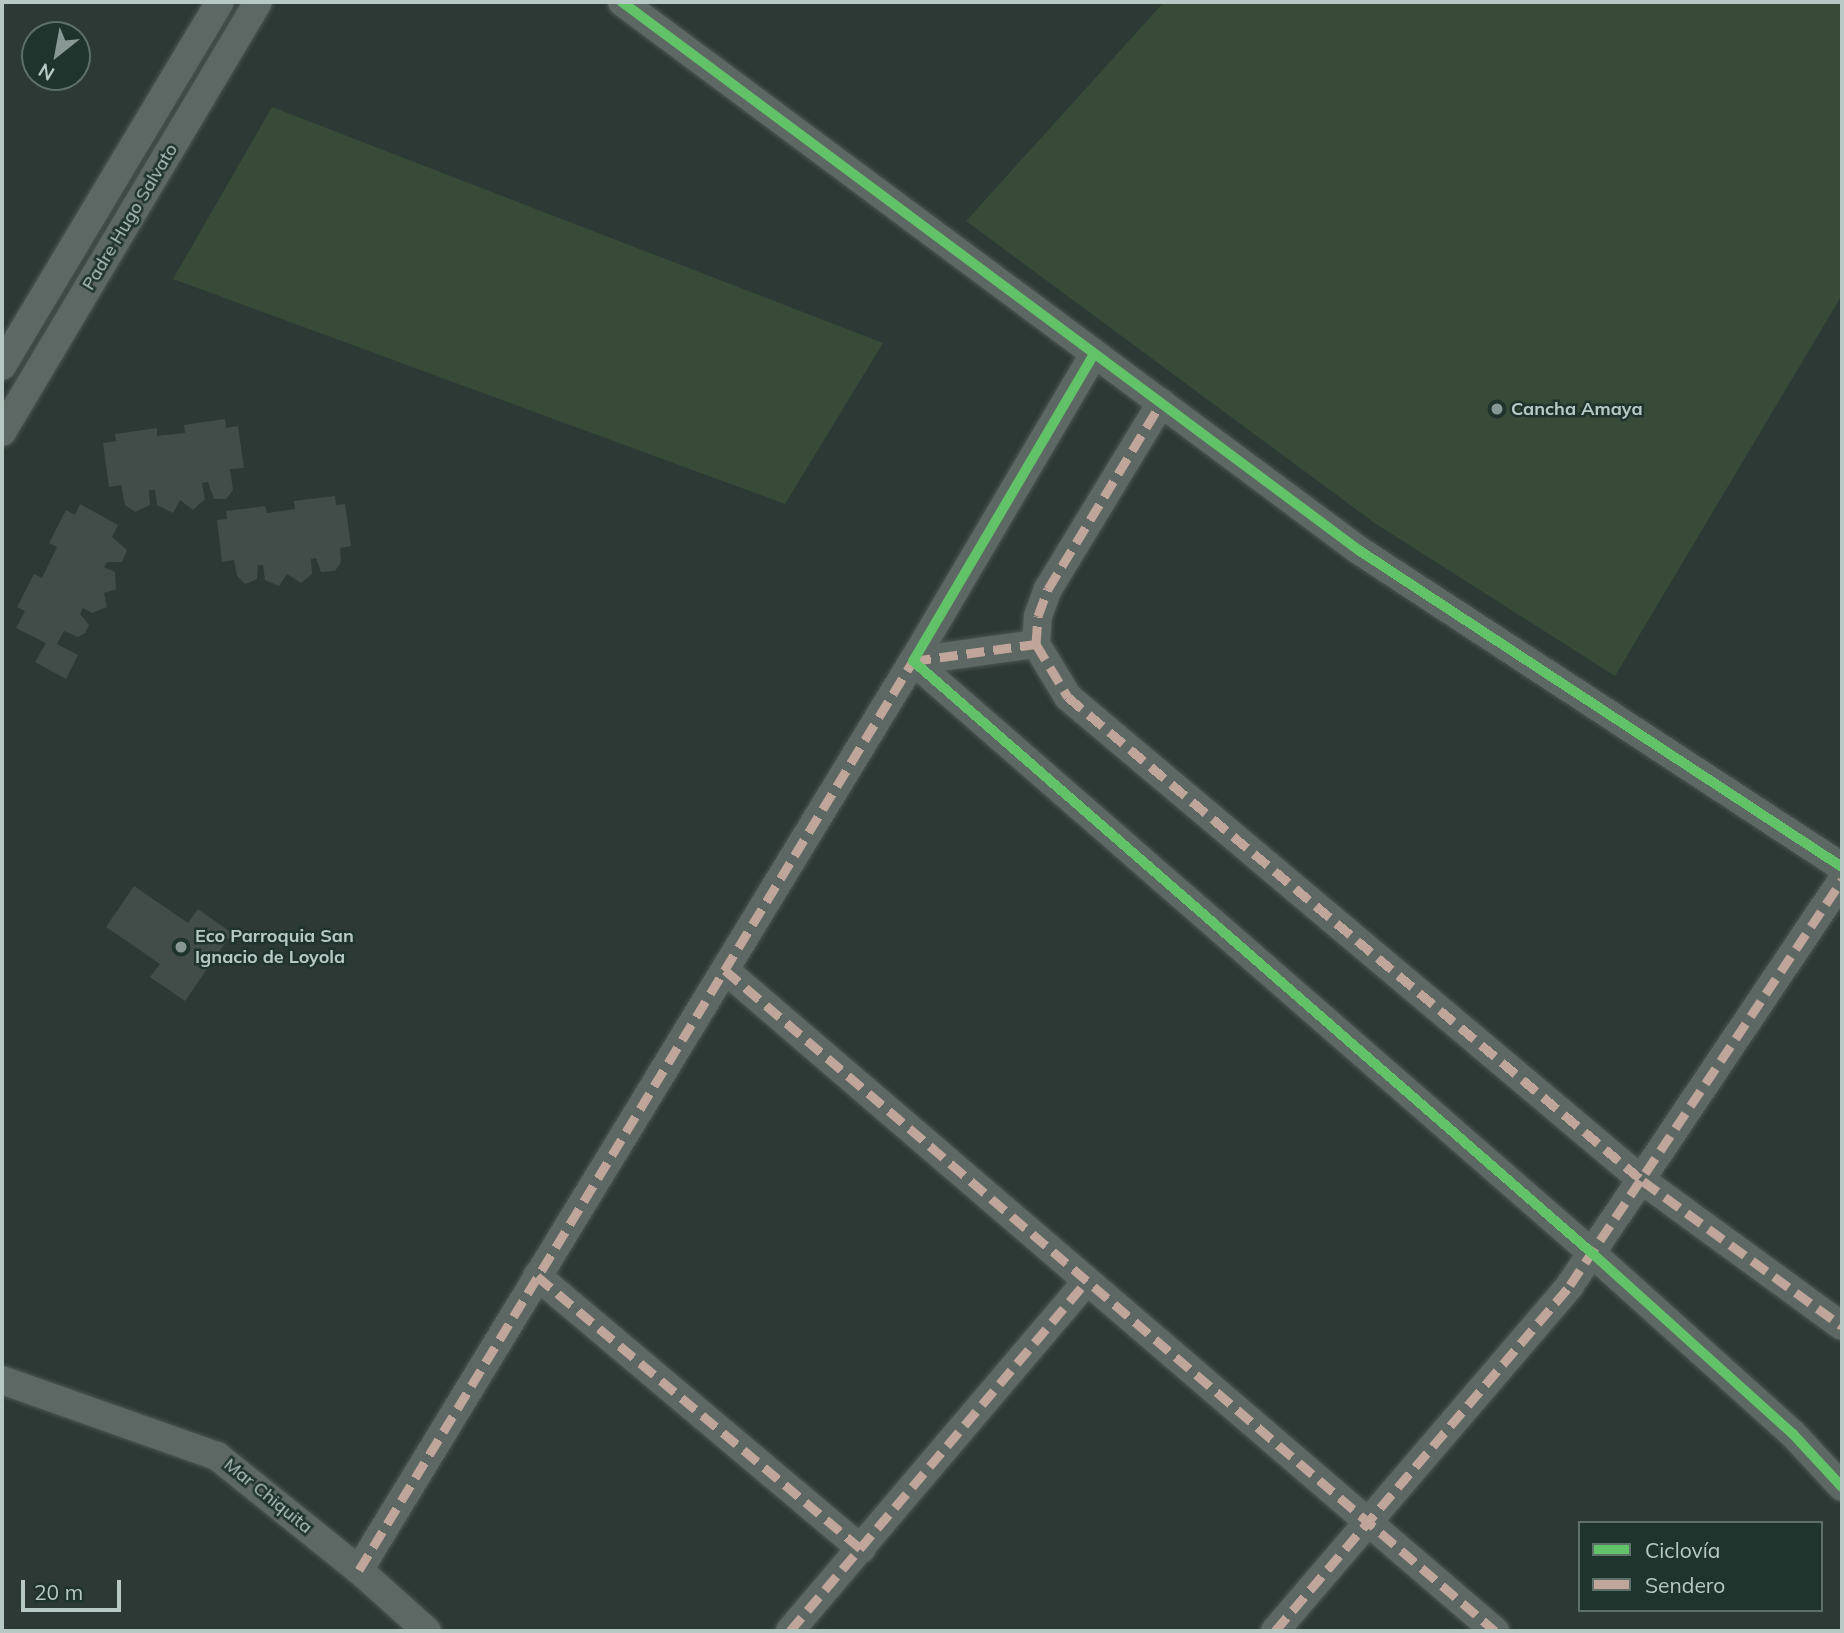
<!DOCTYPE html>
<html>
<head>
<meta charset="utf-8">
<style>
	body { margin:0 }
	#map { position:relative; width:1844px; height:1633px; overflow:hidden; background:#2d3935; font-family:Mulish,sans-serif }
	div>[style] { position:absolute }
	.green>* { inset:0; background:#374b38 }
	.building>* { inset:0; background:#424d49 }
	.roads { filter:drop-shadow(0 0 2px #4c5552) drop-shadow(0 0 2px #4c5552) }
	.street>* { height:28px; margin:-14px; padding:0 14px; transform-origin:14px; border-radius:14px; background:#5d6864 }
	.quiet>* { height:9px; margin-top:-4.5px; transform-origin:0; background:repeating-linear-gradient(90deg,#c0a59a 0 18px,transparent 0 27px) }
	.cycleway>* { height:10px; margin:-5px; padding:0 5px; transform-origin:5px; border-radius:5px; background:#61c268 }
	.dots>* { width:19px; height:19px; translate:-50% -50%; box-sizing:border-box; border:4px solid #20342e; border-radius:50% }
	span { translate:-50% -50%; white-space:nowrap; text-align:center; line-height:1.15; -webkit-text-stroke:5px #20342e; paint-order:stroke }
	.street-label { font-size:18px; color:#b8c9c5 }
	.poi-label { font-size:18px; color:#b8c9c5; font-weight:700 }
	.left { translate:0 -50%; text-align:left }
	.frame { position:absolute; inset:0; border:4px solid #b8c9c5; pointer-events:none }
	.legend { position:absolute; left:1578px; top:1521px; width:245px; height:91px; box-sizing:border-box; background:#20342e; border:2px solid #5d706a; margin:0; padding:9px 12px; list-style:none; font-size:21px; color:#b8c9c5 }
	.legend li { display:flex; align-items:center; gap:14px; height:35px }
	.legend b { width:35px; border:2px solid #5d706a }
	.north { position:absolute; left:21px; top:21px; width:70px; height:70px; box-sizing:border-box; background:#20342e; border:2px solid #5d706a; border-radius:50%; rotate:211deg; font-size:19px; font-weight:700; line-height:28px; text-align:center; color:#b8c9c5 }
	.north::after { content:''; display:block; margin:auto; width:24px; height:32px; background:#879793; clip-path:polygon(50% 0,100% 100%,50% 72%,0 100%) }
	.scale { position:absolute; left:21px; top:1580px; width:100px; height:32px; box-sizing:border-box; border:4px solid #b8c9c5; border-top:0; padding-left:9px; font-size:21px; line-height:24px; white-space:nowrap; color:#b8c9c5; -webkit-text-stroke:5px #20342e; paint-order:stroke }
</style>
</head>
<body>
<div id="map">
	<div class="green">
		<i style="clip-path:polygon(1164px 2px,1842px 2px,1842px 295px,1615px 676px,1376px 524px,966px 221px)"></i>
		<i style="clip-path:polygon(272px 107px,883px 343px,785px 504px,173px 279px)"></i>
	</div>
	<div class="building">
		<i style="clip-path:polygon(225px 419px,226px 428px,238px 426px,244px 468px,230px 469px,233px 490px,226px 499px,214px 499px,208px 482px,202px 483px,205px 499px,193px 510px,180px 500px,173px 513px,157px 505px,155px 490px,149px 490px,150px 505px,135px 512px,125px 505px,121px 485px,109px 487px,103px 443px,116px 441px,115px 434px,157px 428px,157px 436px,185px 433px,184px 425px)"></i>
		<i style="clip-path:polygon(335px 496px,336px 505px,345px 504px,351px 546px,340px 548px,341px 562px,335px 571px,321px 572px,316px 558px,311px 559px,312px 574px,301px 583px,287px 574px,279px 586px,265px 580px,263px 565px,258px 565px,257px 579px,245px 584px,237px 576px,234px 560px,222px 562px,217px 520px,227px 519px,226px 511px,265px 506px,267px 513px,295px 509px,294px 501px)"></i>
		<i style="clip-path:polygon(80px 504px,118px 525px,112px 537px,127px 550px,122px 562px,107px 562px,104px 567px,115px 572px,116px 589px,104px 593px,107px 607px,92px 613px,83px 608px,80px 614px,89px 625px,85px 633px,78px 637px,64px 631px,57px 644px,78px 655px,66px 679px,35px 662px,46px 643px,16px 628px,25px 611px,17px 607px,34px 574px,42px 578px,57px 547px,49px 543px,66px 510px,75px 515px)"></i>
		<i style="clip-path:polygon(134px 886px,188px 923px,198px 909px,232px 933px,185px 1001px,150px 977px,160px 964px,106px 927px)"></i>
	</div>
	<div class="roads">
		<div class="street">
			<i style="left:622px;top:2px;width:920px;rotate:36.65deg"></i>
			<i style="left:1360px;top:551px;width:576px;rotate:33.25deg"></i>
			<i style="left:1094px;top:354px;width:356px;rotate:120.5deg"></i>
			<i style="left:913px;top:661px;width:902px;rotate:41.09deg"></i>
			<i style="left:1593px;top:1254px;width:269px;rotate:42deg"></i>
			<i style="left:1793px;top:1434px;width:72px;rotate:47.2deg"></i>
			<i style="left:2px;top:366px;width:424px;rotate:-59.1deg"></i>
			<i style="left:2px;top:432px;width:500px;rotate:-59.23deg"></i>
			<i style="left:1036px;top:644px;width:62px;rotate:58.9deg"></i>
			<i style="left:1068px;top:697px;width:752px;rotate:40.09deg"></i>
			<i style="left:1643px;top:1181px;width:246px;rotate:36.1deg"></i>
			<i style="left:725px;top:970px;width:1015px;rotate:40.64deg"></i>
			<i style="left:537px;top:1276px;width:424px;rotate:40.1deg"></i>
			<i style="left:2px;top:1380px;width:228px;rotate:19.5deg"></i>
			<i style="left:217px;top:1456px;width:182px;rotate:38.8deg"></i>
			<i style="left:359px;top:1570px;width:91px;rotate:41.9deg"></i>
			<i style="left:359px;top:1570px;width:1065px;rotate:-58.64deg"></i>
			<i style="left:913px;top:661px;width:124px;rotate:-7.9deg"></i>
			<i style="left:1036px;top:644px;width:28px;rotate:-86deg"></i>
			<i style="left:1038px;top:616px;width:29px;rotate:-70deg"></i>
			<i style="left:1048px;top:589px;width:218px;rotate:-58.7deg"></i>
			<i style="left:790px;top:1631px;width:459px;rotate:-49.7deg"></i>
			<i style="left:1275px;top:1631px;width:455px;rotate:-49.5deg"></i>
			<i style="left:1570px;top:1285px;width:488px;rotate:-56.1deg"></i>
		</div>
	</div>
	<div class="quiet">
		<i style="left:1036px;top:644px;width:62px;rotate:58.9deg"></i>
		<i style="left:1068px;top:697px;width:752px;rotate:40.09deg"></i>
		<i style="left:1643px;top:1181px;width:246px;rotate:36.1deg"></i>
		<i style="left:725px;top:970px;width:1015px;rotate:40.64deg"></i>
		<i style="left:537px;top:1276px;width:424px;rotate:40.1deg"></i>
		<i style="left:359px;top:1570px;width:1065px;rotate:-58.64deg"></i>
		<i style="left:913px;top:661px;width:124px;rotate:-7.9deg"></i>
		<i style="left:1036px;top:644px;width:28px;rotate:-86deg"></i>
		<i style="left:1038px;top:616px;width:29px;rotate:-70deg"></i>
		<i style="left:1048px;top:589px;width:218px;rotate:-58.7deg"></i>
		<i style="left:790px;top:1631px;width:459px;rotate:-49.7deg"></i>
		<i style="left:1275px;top:1631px;width:455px;rotate:-49.5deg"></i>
		<i style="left:1570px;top:1285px;width:488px;rotate:-56.1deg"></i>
	</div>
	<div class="cycleway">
		<i style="left:622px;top:2px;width:920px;rotate:36.65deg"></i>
		<i style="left:1360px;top:551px;width:576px;rotate:33.25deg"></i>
		<i style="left:1094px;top:354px;width:356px;rotate:120.5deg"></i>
		<i style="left:913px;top:661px;width:902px;rotate:41.09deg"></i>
		<i style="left:1593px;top:1254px;width:269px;rotate:42deg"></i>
		<i style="left:1793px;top:1434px;width:72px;rotate:47.2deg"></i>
	</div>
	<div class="dots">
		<i style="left:1497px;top:409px;background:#879793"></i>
		<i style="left:181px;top:947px;background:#879793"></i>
	</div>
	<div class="street-label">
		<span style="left:130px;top:217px;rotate:-59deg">Padre Hugo Salvato</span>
		<span style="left:268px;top:1496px;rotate:39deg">Mar Chiquita</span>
	</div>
	<div class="poi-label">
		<span class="left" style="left:1511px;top:409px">Cancha Amaya</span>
		<span class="left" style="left:195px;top:947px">Eco Parroquia San<br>Ignacio de Loyola</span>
	</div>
	<div class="frame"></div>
	<ul class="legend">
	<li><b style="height:9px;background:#61c268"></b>Ciclovía</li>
	<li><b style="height:9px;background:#c0a59a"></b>Sendero</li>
	</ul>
	<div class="north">N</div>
	<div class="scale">20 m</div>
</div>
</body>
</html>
